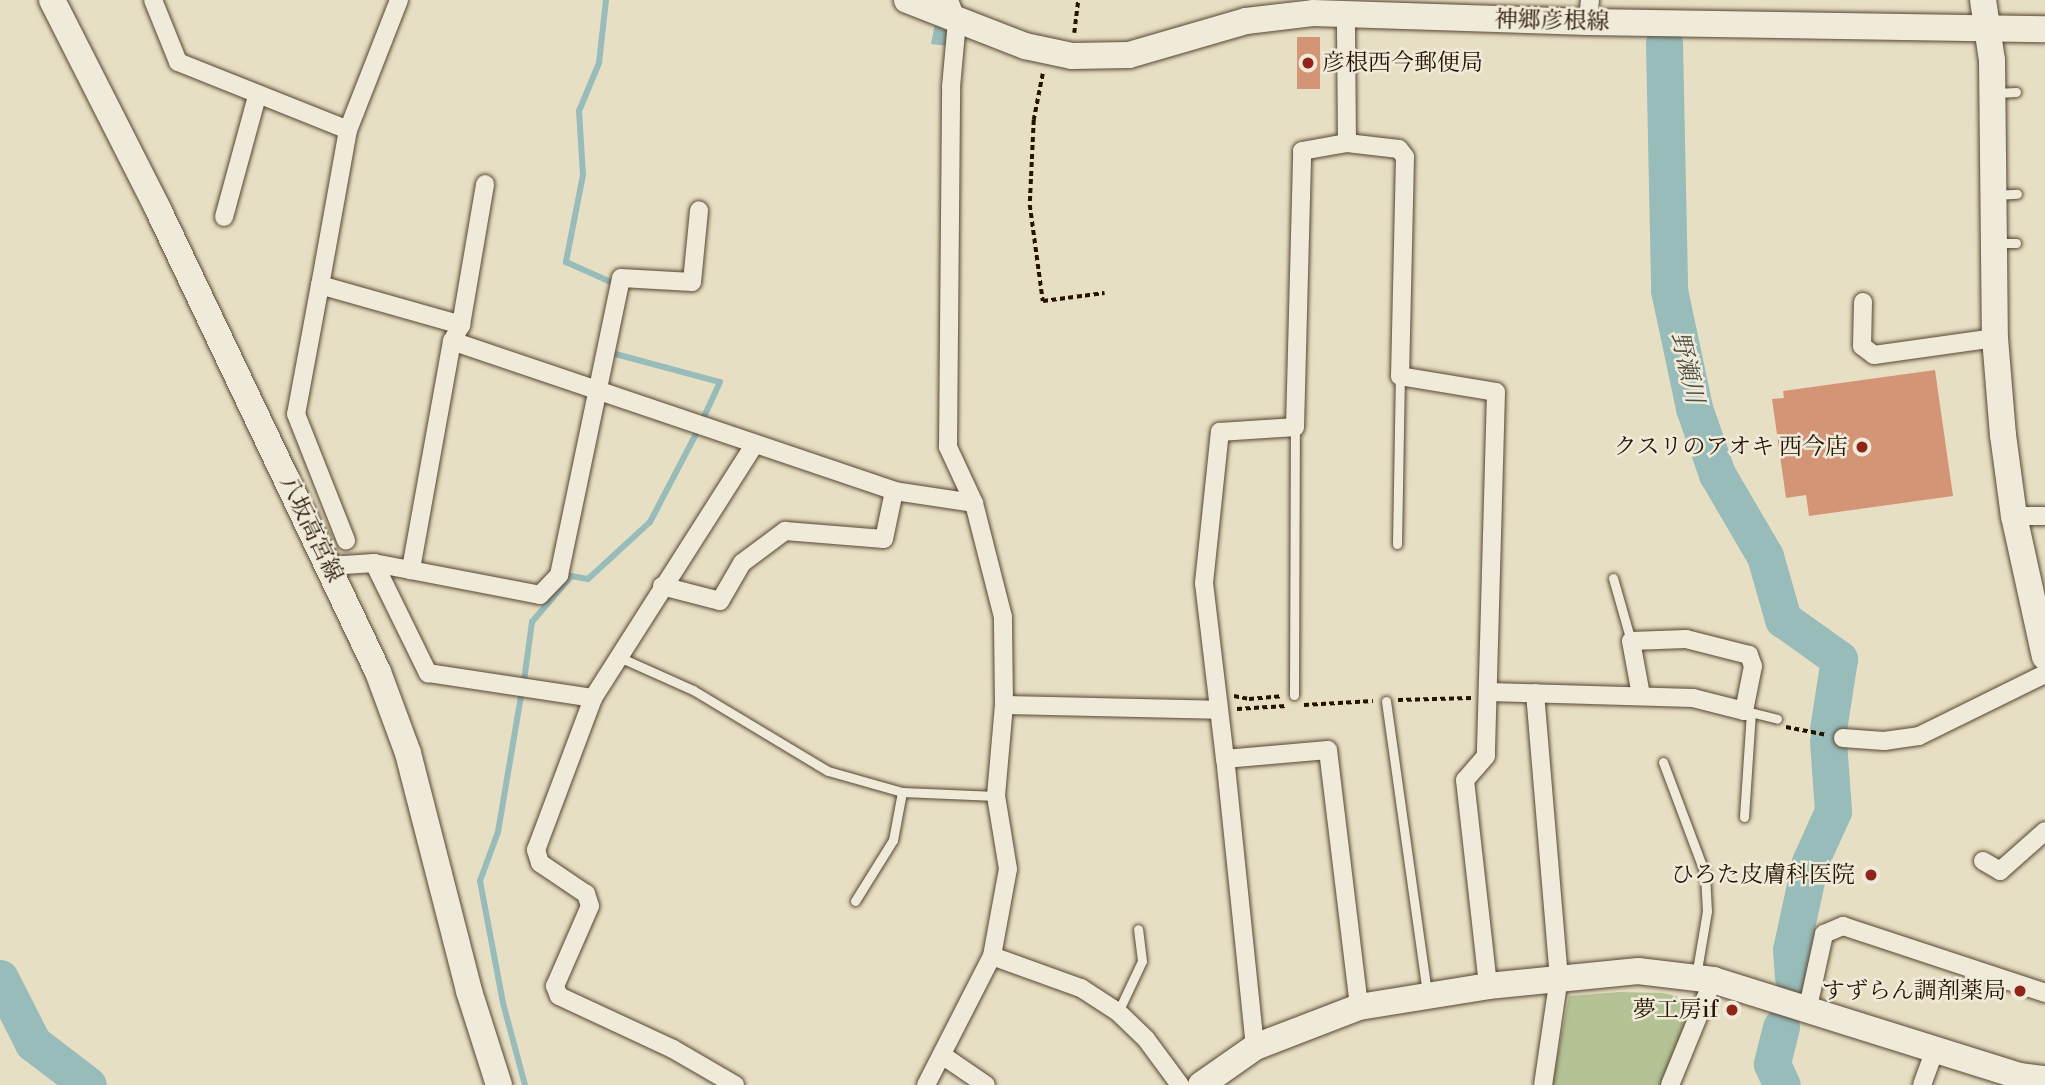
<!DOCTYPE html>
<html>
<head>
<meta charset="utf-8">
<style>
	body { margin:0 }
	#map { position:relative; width:2045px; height:1085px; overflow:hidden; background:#e7dfc4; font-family:"Libre Bodoni","Noto Serif JP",serif }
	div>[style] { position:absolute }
	.green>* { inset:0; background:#b5c295 }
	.water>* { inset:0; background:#98bcba }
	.stream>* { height:6px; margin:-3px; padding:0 3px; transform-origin:3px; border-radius:3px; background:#98bcba }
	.river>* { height:37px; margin:-18.5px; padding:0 18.5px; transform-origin:18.5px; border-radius:18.5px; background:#98bcba }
	.building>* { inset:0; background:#d49576; transform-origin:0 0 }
	.path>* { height:3.5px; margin-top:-1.75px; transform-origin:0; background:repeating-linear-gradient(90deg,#251300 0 5px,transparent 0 8.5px) }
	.roads { filter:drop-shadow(0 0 2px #564631) drop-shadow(0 0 2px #564631) }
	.lane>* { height:9px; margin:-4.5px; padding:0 4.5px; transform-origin:4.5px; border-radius:4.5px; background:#efead9 }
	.street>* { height:18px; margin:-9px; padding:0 9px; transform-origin:9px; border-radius:9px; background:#efead9 }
	.secondary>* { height:26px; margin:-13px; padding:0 13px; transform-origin:13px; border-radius:13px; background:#efead9 }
	.dots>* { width:19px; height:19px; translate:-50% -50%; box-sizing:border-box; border:4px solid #efead9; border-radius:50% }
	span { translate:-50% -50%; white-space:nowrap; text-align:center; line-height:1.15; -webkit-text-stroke:5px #efead9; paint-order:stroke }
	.street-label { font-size:23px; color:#251300 }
	.poi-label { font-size:23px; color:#251300 }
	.left { translate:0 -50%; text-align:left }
	.right { translate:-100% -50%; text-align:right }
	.water-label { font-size:24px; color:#4d4e41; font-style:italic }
</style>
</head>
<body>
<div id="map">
	<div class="green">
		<i style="clip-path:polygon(1620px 992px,1663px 993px,1695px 1001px,1661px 1085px,1552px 1085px,1569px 996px)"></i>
	</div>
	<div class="water">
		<i style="clip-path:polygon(935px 24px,949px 33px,947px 46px,931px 44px)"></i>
	</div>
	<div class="stream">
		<i style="left:606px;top:0;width:63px;rotate:96.3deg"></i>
		<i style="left:599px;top:63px;width:52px;rotate:112.6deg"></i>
		<i style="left:579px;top:111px;width:64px;rotate:86.4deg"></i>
		<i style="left:583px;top:175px;width:89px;rotate:101.1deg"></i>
		<i style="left:566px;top:262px;width:49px;rotate:24deg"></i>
		<i style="left:608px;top:352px;width:116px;rotate:15deg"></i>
		<i style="left:720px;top:382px;width:41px;rotate:114.7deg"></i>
		<i style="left:524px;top:681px;width:60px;rotate:-82.3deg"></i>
		<i style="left:532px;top:622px;width:60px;rotate:-49.7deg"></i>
		<i style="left:571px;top:576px;width:17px;rotate:10deg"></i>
		<i style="left:588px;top:579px;width:84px;rotate:-42.6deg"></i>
		<i style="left:650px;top:522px;width:102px;rotate:-62.4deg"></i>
		<i style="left:521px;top:696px;width:138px;rotate:99.6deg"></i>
		<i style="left:498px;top:832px;width:52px;rotate:110.2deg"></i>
		<i style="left:480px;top:881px;width:124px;rotate:79.3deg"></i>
		<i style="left:503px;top:1003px;width:85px;rotate:75deg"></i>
	</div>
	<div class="river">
		<i style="left:1664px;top:43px;width:247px;rotate:88.8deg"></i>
		<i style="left:1669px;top:290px;width:121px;rotate:78deg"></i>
		<i style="left:1694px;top:408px;width:70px;rotate:70.8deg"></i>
		<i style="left:1717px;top:474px;width:95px;rotate:59.7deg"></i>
		<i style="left:1765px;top:556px;width:66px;rotate:74.1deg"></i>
		<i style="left:1783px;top:619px;width:69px;rotate:35.5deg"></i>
		<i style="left:1839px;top:659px;width:71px;rotate:98.9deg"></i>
		<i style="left:1793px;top:977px;width:27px;rotate:-94deg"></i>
		<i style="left:1791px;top:950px;width:90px;rotate:-77.8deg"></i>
		<i style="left:1810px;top:862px;width:56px;rotate:-65.7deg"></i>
		<i style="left:1833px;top:811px;width:70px;rotate:-94.1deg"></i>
		<i style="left:0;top:978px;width:73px;rotate:63.1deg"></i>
		<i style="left:33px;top:1043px;width:69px;rotate:37.4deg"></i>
		<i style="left:1781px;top:1027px;width:38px;rotate:104deg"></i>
		<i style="left:1772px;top:1064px;width:23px;rotate:65deg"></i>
	</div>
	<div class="building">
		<i style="left:1297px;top:37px;width:23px;height:52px"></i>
		<i style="clip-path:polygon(1935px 370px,1953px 496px,1809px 516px,1806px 495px,1786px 498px,1772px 399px,1784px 398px,1783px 391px)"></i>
	</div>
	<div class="path">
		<i style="left:1074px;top:33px;width:33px;rotate:-83deg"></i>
		<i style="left:1043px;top:74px;width:47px;rotate:101.1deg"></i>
		<i style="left:1034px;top:120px;width:85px;rotate:92.7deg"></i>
		<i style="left:1030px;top:205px;width:97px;rotate:82.3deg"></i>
		<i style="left:1043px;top:301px;width:62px;rotate:-7.5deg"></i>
		<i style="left:1234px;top:696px;width:15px;rotate:11deg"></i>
		<i style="left:1249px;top:699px;width:32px;rotate:-5deg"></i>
		<i style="left:1398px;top:700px;width:73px;rotate:-1.6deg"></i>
		<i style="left:1304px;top:705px;width:69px;rotate:-3.3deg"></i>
		<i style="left:1237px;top:709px;width:49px;rotate:-3.5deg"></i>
		<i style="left:1786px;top:727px;width:42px;rotate:11deg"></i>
	</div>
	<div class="roads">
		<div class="lane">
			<i style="left:1996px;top:93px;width:20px;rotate:-3deg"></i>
			<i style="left:1995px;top:195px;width:22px;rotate:-3deg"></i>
			<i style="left:1997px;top:243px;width:19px"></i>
			<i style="left:1397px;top:544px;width:168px;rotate:-89deg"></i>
			<i style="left:1613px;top:578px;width:66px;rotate:74.1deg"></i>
			<i style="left:619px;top:657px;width:81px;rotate:24deg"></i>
			<i style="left:693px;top:690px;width:157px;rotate:31deg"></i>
			<i style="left:828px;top:771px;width:77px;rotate:15.8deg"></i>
			<i style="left:1294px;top:695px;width:268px;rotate:-89.8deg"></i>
			<i style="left:1386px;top:701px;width:296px;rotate:82deg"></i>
			<i style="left:1746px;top:711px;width:32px;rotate:14deg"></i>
			<i style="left:1663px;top:762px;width:120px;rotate:69.4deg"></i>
			<i style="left:1705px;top:874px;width:37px;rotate:87deg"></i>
			<i style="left:1707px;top:911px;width:66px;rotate:99.6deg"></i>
			<i style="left:1744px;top:817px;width:105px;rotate:-86.2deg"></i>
			<i style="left:855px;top:901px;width:72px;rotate:-58.1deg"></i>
			<i style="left:893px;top:840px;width:49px;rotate:-79.4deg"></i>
			<i style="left:902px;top:792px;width:94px;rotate:2.4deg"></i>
			<i style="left:1118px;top:1012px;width:56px;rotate:-64.8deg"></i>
			<i style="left:1142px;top:961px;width:32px;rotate:-97deg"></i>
		</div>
		<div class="street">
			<i style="left:153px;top:0;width:67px;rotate:68deg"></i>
			<i style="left:178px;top:62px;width:183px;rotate:21.8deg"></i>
			<i style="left:399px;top:0;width:140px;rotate:111.4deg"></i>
			<i style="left:348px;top:130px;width:158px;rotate:100.2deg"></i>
			<i style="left:320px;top:285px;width:147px;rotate:15.8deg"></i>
			<i style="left:461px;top:325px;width:18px;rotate:119deg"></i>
			<i style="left:452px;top:341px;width:233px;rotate:100.2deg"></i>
			<i style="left:1588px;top:22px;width:22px;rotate:-85deg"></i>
			<i style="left:1347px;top:143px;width:52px;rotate:6.6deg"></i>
			<i style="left:1399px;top:149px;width:10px;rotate:53deg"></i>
			<i style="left:1405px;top:157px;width:219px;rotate:91.3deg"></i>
			<i style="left:1400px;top:376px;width:97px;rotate:9.5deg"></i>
			<i style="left:1496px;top:392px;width:364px;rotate:91.6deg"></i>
			<i style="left:1486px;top:756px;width:32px;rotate:131deg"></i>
			<i style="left:1465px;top:780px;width:207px;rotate:83.6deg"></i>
			<i style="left:224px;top:217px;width:125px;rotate:-74.7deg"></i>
			<i style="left:320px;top:285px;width:131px;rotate:100.5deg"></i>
			<i style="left:296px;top:414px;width:136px;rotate:68.4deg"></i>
			<i style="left:1863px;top:302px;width:44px;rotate:91.3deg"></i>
			<i style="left:1862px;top:346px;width:15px;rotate:37deg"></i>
			<i style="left:1874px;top:355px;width:122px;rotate:-8deg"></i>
			<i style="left:461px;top:325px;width:143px;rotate:-80.3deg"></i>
			<i style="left:452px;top:341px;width:467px;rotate:18.7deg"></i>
			<i style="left:894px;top:491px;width:81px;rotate:8.5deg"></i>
			<i style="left:2014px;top:516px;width:31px"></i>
			<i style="left:374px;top:563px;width:123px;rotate:63.9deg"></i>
			<i style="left:428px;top:673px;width:167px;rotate:8.6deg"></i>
			<i style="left:329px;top:566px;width:45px;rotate:-3.8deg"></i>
			<i style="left:374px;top:563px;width:169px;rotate:10.9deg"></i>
			<i style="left:540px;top:595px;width:28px;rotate:-46deg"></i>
			<i style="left:559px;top:575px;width:303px;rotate:-78.2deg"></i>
			<i style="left:621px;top:278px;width:71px;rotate:3.2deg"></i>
			<i style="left:692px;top:282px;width:72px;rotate:-84.4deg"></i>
			<i style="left:662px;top:586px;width:60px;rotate:14.5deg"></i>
			<i style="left:720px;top:601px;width:44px;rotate:-59.9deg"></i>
			<i style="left:742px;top:563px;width:54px;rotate:-36.7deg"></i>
			<i style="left:785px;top:531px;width:99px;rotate:4.6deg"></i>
			<i style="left:884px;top:539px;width:49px;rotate:-78.2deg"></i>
			<i style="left:1489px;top:692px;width:204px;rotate:1.7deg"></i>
			<i style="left:1693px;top:698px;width:53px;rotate:14.3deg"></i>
			<i style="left:1744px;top:711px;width:46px;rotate:-78.7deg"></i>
			<i style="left:1753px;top:666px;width:12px;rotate:-110deg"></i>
			<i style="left:1749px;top:655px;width:65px;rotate:-165.7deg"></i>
			<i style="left:1686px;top:639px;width:55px;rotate:177.9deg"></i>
			<i style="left:1631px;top:641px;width:55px;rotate:79.5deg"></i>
			<i style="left:1535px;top:693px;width:285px;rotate:85.2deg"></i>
			<i style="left:1559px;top:977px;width:109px;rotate:98.4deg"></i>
			<i style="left:1004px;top:705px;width:214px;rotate:1.3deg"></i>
			<i style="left:1843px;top:738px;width:41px;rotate:4.2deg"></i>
			<i style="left:1884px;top:741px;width:35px;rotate:-8deg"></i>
			<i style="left:1919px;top:736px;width:140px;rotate:-26.2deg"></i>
			<i style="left:1225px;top:759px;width:177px;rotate:-96.8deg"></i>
			<i style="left:1204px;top:583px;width:152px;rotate:-84deg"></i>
			<i style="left:1220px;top:432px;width:75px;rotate:-3.8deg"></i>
			<i style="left:1295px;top:427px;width:276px;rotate:-88.5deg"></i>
			<i style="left:1302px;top:151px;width:46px;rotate:-10.1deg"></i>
			<i style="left:1347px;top:143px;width:127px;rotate:-90.5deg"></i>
			<i style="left:1983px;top:861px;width:20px;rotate:30deg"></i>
			<i style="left:2000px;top:871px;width:60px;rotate:-41.6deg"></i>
			<i style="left:992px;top:956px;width:95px;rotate:19.8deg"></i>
			<i style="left:1081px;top:988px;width:44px;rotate:33deg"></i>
			<i style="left:1118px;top:1012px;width:39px;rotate:44deg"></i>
			<i style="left:1146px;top:1039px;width:57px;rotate:53.5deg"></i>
			<i style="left:1808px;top:1007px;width:75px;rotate:-77.6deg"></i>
			<i style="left:1824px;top:934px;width:21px;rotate:-23deg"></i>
			<i style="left:1843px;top:926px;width:213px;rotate:18.3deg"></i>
			<i style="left:1255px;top:1047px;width:290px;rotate:-95.9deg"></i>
			<i style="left:1225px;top:759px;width:103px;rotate:-5deg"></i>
			<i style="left:1328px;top:750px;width:259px;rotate:83.1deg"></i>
			<i style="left:942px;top:1055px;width:53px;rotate:34.3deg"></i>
			<i style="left:735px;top:1085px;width:72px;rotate:-149.9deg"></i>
			<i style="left:673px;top:1049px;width:126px;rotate:-155.1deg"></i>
			<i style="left:559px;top:996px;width:11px;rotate:-112deg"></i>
			<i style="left:555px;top:986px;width:87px;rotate:-66.4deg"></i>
			<i style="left:590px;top:906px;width:13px;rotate:-108deg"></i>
			<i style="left:586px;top:894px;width:55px;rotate:-146deg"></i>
			<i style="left:540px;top:863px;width:14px;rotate:-107deg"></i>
			<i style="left:536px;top:850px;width:162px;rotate:-69.4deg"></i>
			<i style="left:593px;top:698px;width:300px;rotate:-57.5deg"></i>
			<i style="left:926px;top:1085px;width:145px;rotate:-62.9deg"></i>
			<i style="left:992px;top:956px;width:88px;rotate:-79.6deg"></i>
			<i style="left:1008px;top:869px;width:74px;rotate:-99.3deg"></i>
			<i style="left:996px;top:796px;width:91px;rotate:-85deg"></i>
			<i style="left:1004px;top:705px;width:88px;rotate:-90.7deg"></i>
			<i style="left:1003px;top:617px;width:118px;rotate:-104.3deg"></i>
			<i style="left:974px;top:503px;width:62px;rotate:-114.9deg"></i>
			<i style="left:948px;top:447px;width:360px;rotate:-89.5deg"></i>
			<i style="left:951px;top:87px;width:66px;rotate:-84.8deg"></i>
			<i style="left:957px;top:21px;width:22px;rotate:-111deg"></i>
			<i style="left:1670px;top:1085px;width:113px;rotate:-67.7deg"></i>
			<i style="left:1922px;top:1085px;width:38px;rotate:-70deg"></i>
		</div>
		<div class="secondary">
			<i style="left:52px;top:0;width:232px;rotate:63.1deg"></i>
			<i style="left:157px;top:207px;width:515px;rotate:64.58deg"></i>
			<i style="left:378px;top:672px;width:86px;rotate:69.7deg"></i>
			<i style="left:408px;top:753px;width:246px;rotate:75.6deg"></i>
			<i style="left:469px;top:991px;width:99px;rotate:72.3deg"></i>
			<i style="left:907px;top:0;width:127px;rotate:21.3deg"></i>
			<i style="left:1025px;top:46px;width:48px;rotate:12deg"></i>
			<i style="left:1072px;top:56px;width:57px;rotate:-1deg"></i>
			<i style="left:1129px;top:55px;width:122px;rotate:-16.2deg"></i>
			<i style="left:1246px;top:21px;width:67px;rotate:-6.8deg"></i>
			<i style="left:1313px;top:13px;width:275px;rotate:1.9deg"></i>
			<i style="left:1588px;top:22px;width:457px;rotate:0.9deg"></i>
			<i style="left:1983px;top:0;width:61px;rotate:81.5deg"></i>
			<i style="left:1992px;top:60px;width:278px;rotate:89.4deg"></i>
			<i style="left:1995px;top:338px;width:97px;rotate:85.3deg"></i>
			<i style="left:2003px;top:435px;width:82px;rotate:82.3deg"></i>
			<i style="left:2014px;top:516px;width:144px;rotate:77.6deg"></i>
			<i style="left:1201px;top:1085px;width:66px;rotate:-35.1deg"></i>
			<i style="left:1255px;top:1047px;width:111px;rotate:-21deg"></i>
			<i style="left:1359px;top:1007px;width:131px;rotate:-9.2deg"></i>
			<i style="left:1488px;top:986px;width:151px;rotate:-5.7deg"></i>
			<i style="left:1638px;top:971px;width:76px;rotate:6.8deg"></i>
			<i style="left:1713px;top:980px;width:321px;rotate:17.4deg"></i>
			<i style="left:2019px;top:1076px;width:26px;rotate:7deg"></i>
		</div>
	</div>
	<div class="dots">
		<i style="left:1308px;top:63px;background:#8f2418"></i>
		<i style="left:1862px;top:447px;background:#8f2418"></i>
		<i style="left:1871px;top:875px;background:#8f2418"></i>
		<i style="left:2020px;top:991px;background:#8f2418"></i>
		<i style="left:1732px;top:1010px;background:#8f2418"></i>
	</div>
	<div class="street-label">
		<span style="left:1552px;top:21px;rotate:1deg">神郷彦根線</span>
		<span style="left:311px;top:529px;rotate:64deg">八坂高宮線</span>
	</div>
	<div class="poi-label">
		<span class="left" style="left:1322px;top:63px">彦根西今郵便局</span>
		<span class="right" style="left:1848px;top:447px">クスリのアオキ 西今店</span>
		<span class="right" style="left:1855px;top:875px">ひろた皮膚科医院</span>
		<span class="right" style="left:2006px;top:991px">すずらん調剤薬局</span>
		<span class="right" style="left:1718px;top:1010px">夢工房if</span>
	</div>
	<div class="water-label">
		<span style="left:1686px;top:368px;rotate:77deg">野瀬川</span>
	</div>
</div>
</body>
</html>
